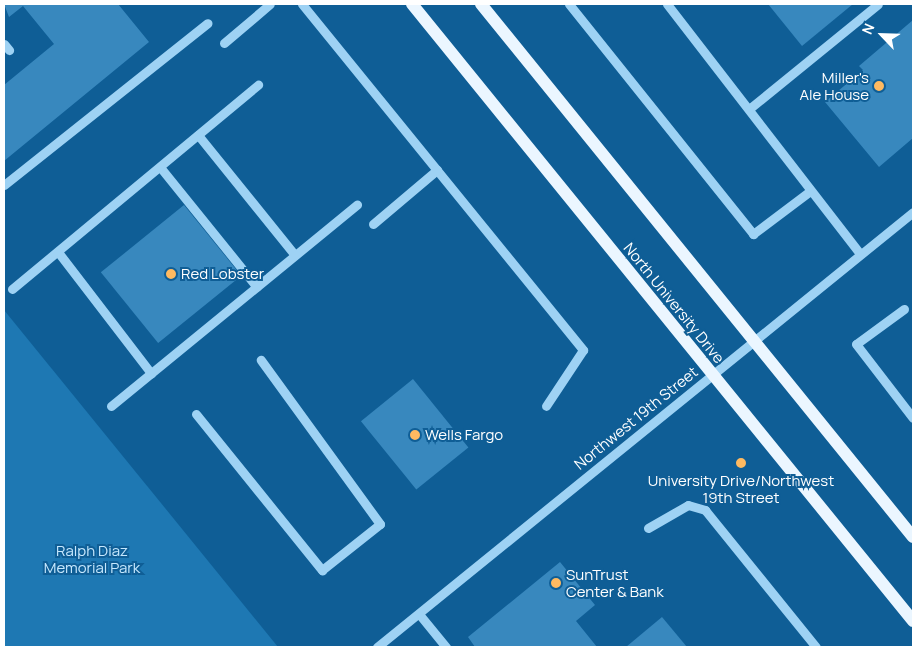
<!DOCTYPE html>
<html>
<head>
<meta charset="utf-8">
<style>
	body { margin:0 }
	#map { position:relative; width:917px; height:651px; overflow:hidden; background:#0f5e96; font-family:Manrope,sans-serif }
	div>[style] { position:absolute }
	.green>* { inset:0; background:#1e78b3 }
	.building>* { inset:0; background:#3888be; transform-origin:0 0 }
	.minor>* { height:9px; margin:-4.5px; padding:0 4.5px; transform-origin:4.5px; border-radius:4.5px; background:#9ed2f4 }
	.major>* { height:12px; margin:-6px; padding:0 6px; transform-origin:6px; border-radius:6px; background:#ebf6ff }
	.dots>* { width:14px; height:14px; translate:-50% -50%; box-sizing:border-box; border:2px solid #0f5e96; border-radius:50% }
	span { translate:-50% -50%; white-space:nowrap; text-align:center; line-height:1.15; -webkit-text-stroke:4px #0f5e96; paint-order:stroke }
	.poi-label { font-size:15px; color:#fff }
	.right { translate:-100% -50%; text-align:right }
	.left { translate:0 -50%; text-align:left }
	.street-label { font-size:15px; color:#fff }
	.park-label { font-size:15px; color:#c6e8fe }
	.frame { position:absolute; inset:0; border:5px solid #fff; pointer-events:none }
	.north { position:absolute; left:857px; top:10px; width:50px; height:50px; -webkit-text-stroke:4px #0f5e96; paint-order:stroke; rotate:294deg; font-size:14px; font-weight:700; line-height:20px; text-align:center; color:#fff }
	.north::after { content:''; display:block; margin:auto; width:18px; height:22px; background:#fff; clip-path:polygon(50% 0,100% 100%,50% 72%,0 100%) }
</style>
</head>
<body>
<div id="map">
	<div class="green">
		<i style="clip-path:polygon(4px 310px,278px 647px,4px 647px)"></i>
	</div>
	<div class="building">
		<i style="clip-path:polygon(4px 4px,118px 4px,149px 42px,4px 161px,4px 85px,54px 44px,23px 6px,9px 17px)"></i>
		<i style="clip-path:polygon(768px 4px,853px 4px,802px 46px)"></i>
		<i style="clip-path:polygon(913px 20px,913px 138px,879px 167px,825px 102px,863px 70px,859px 66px)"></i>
		<i style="left:184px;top:205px;width:91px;height:107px;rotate:51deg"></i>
		<i style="left:413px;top:379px;width:88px;height:67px;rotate:51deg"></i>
		<i style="clip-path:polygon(560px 562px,595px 605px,576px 621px,597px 647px,475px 647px,468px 637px)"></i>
		<i style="clip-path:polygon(662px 617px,687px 647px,626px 647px)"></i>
	</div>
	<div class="minor">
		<i style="left:302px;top:4px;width:446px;rotate:50.9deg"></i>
		<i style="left:583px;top:350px;width:67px;rotate:123.5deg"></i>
		<i style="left:569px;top:4px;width:295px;rotate:51.3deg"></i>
		<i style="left:753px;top:234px;width:70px;rotate:-36.9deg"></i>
		<i style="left:667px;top:4px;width:316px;rotate:52.3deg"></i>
		<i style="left:224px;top:43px;width:60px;rotate:-40.3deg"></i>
		<i style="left:4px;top:44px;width:8px;rotate:50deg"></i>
		<i style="left:749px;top:109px;width:166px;rotate:-39.1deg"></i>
		<i style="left:198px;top:135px;width:154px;rotate:51.1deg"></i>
		<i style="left:160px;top:167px;width:154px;rotate:51.1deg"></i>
		<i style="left:4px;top:185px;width:260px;rotate:-38.5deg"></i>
		<i style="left:373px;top:224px;width:84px;rotate:-40.2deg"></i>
		<i style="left:58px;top:252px;width:153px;rotate:52.5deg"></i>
		<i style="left:12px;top:289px;width:320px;rotate:-39.7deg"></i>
		<i style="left:904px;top:309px;width:59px;rotate:143.9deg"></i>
		<i style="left:856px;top:344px;width:93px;rotate:52.4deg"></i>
		<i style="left:111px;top:406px;width:318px;rotate:-39.3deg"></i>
		<i style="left:196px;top:414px;width:201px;rotate:51.1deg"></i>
		<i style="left:322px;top:570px;width:74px;rotate:-38.4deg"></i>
		<i style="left:380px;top:524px;width:203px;rotate:-126deg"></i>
		<i style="left:648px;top:528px;width:46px;rotate:-29.9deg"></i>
		<i style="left:688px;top:505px;width:18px;rotate:16deg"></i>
		<i style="left:705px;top:510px;width:176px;rotate:51deg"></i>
		<i style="left:419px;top:614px;width:43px;rotate:50.7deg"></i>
		<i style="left:377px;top:647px;width:690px;rotate:-39.06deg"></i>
	</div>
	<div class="major">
		<i style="left:412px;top:4px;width:795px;rotate:50.92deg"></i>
		<i style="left:481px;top:4px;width:686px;rotate:50.98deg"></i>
	</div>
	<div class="dots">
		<i style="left:879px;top:86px;background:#ffba61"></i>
		<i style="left:171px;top:274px;background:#ffba61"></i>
		<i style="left:415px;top:435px;background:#ffba61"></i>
		<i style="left:741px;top:463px;background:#ffba61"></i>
		<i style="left:556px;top:583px;background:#ffba61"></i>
	</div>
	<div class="poi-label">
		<span class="right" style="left:869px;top:86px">Miller's<br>Ale House</span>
		<span class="left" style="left:181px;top:274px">Red Lobster</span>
		<span class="left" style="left:425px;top:435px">Wells Fargo</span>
		<span style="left:741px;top:489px">University Drive/Northwest<br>19th Street</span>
		<span class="left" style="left:566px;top:583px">SunTrust<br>Center &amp; Bank</span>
	</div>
	<div class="street-label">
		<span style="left:674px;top:303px;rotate:51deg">North University Drive</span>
		<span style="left:636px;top:418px;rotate:-39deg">Northwest 19th Street</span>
	</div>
	<div class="park-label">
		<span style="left:92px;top:559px">Ralph Diaz<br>Memorial Park</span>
	</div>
	<div class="frame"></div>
	<div class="north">N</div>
</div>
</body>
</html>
